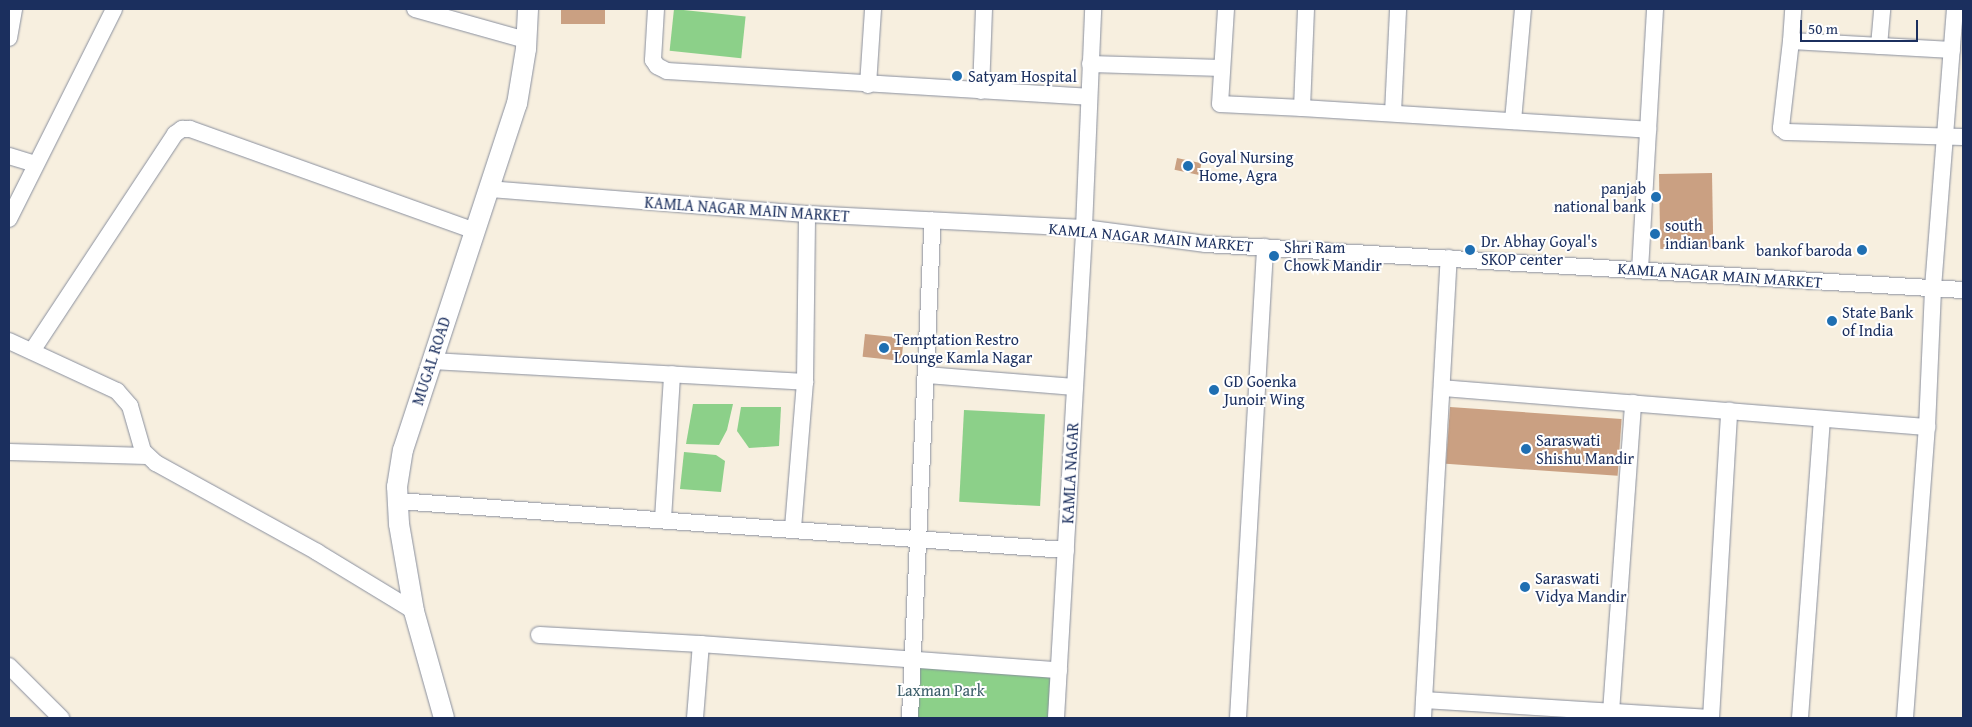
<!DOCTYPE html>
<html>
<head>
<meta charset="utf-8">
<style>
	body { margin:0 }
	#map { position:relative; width:1972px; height:727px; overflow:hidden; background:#f7efdf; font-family:"Gentium Book Plus",serif }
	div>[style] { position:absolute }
	.green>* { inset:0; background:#8cd089; transform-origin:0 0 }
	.building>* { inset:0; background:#caa082; transform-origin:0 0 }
	.roads { filter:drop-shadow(0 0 1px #898f9e) drop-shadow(0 0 1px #898f9e) }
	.minor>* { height:16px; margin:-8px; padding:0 8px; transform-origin:8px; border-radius:8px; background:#fff }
	.tertiary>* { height:20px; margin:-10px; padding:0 10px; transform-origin:10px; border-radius:10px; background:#fff }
	.dots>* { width:14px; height:14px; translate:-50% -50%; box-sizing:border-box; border:2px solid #fff; border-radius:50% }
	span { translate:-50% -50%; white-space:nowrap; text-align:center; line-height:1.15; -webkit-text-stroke:4px #fff; paint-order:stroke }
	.poi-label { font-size:16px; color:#1b2f5e }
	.left { translate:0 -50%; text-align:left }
	.right { translate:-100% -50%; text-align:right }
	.street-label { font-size:16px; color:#1b2f5e }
	.park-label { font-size:16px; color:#3d5f6b }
	.frame { position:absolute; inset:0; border:10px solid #1b2f5e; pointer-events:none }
	.scale { position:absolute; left:1800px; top:20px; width:118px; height:22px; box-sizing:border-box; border:2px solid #1b2f5e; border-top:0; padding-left:6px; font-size:15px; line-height:18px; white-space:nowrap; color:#1b2f5e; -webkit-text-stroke:4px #fff; paint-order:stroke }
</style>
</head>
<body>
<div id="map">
	<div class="green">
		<i style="left:674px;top:9px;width:72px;height:42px;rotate:6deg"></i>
		<i style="clip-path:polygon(693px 404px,733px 404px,727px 430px,719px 445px,686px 444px)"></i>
		<i style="clip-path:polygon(741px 407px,781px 407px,779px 446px,749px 448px,737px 431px)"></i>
		<i style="left:964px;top:410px;width:81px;height:92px;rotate:3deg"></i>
		<i style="clip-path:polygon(684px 452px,716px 455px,725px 461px,721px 492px,680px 489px)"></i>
		<i style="clip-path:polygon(913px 660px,1059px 670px,1056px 718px,910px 718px)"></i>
	</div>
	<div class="building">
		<i style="left:561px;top:9px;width:44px;height:15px"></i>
		<i style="left:1177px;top:158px;width:25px;height:12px;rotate:12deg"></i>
		<i style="left:1712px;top:173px;width:75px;height:53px;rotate:89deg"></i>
		<i style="left:865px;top:334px;width:39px;height:23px;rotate:6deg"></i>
		<i style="left:1450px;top:407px;width:172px;height:57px;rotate:4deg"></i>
	</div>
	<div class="roads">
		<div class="minor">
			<i style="left:415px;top:9px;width:115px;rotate:15.6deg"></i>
			<i style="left:656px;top:9px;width:51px;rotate:93.4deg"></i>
			<i style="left:653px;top:60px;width:7px;rotate:56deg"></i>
			<i style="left:657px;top:66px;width:11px;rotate:27deg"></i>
			<i style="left:667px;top:71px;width:422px;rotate:3.5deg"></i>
			<i style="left:1226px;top:9px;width:95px;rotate:93.6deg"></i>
			<i style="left:1220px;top:104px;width:82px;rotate:2.8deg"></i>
			<i style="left:1306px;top:9px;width:99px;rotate:92.3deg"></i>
			<i style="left:1302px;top:108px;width:347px;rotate:3.6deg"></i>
			<i style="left:9px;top:38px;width:29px;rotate:-80deg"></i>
			<i style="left:1791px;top:41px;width:32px;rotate:-86deg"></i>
			<i style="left:1879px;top:46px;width:37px;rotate:-85deg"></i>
			<i style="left:1952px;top:50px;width:161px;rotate:-176.8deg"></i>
			<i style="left:1791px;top:41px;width:88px;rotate:96.6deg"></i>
			<i style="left:1781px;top:128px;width:6px;rotate:39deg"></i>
			<i style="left:1786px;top:132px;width:177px;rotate:1.6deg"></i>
			<i style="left:1090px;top:64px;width:132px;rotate:1.7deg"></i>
			<i style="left:868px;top:85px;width:76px;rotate:-86.2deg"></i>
			<i style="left:981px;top:91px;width:82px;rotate:-87.9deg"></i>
			<i style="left:1393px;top:113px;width:104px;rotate:-87.2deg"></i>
			<i style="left:1513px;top:121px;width:112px;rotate:-84.9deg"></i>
			<i style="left:9px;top:156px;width:28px;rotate:17deg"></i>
			<i style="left:489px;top:189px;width:319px;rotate:4.5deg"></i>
			<i style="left:807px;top:214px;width:277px;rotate:2.9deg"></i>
			<i style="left:1084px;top:228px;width:123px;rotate:7.5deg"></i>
			<i style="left:1206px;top:244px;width:758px;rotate:3.48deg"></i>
			<i style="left:9px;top:219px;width:235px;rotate:-63.4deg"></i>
			<i style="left:1640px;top:270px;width:261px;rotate:-86.7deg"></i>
			<i style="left:9px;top:341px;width:119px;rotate:24.8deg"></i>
			<i style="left:117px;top:391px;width:20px;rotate:49deg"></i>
			<i style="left:130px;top:406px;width:47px;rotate:73.9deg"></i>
			<i style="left:143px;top:451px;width:18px;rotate:43deg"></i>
			<i style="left:156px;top:463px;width:184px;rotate:28.9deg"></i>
			<i style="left:317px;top:552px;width:114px;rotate:31.3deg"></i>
			<i style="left:32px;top:351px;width:260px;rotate:-56.6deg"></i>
			<i style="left:175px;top:134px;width:9px;rotate:-36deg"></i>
			<i style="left:182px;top:129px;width:8px"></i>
			<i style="left:190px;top:129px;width:303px;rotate:19.7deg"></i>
			<i style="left:432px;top:361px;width:374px;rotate:3.2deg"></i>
			<i style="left:926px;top:375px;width:149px;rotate:4.6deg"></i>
			<i style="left:1442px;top:388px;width:487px;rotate:4.6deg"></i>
			<i style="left:9px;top:452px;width:138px;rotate:1.7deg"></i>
			<i style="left:398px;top:501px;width:670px;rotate:4.2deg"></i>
			<i style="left:663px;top:519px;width:145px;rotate:-86.4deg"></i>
			<i style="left:793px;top:528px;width:146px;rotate:-85.3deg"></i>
			<i style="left:805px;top:382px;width:168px;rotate:-89.3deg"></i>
			<i style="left:539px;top:635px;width:162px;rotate:3.2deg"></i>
			<i style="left:9px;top:666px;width:74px;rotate:45deg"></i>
			<i style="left:1424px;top:700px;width:287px;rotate:3.6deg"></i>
			<i style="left:1611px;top:712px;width:310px;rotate:-85.9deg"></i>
			<i style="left:695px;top:718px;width:74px;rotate:-85.4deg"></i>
			<i style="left:701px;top:644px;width:359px;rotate:4.2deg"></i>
			<i style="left:910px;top:718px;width:498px;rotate:-87.4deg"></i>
			<i style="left:1056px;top:718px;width:491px;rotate:-86.7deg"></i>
			<i style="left:1084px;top:228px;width:219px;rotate:-87.6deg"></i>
			<i style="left:1238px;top:718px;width:472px;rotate:-86.7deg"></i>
			<i style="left:1423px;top:718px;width:461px;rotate:-86.8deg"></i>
			<i style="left:1711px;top:718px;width:308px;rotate:-86.6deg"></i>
			<i style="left:1800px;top:718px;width:300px;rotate:-85.8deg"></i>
			<i style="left:1905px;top:718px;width:292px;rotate:-85.7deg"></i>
			<i style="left:1927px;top:427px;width:139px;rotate:-87.5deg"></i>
			<i style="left:1933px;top:288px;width:280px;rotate:-85.5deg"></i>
		</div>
		<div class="tertiary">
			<i style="left:444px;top:718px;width:111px;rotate:-105.7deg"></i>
			<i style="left:414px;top:611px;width:88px;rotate:-99.8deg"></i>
			<i style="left:399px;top:524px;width:37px;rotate:-93deg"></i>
			<i style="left:397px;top:487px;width:37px;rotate:-81deg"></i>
			<i style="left:403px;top:450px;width:364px;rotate:-71.8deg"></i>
			<i style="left:517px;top:104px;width:56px;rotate:-80.7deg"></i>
			<i style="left:526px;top:49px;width:40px;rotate:-87.1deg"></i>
		</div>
	</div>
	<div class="dots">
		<i style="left:957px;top:76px;background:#1f6fb2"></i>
		<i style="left:1188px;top:166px;background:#1f6fb2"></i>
		<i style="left:1656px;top:197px;background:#1f6fb2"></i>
		<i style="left:1655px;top:234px;background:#1f6fb2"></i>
		<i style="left:1470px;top:250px;background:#1f6fb2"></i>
		<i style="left:1862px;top:250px;background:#1f6fb2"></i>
		<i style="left:1274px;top:256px;background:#1f6fb2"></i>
		<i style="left:1832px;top:321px;background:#1f6fb2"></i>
		<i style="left:884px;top:348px;background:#1f6fb2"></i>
		<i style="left:1214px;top:390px;background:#1f6fb2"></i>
		<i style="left:1526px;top:449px;background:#1f6fb2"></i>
		<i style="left:1525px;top:587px;background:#1f6fb2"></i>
	</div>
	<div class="poi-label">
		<span class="left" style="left:968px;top:76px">Satyam Hospital</span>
		<span class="left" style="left:1199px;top:166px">Goyal Nursing<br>Home, Agra</span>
		<span class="right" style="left:1646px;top:197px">panjab<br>national bank</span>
		<span class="left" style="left:1665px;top:234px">south<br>indian bank</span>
		<span class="left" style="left:1481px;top:250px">Dr. Abhay Goyal's<br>SKOP center</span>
		<span class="left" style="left:1284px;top:256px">Shri Ram<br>Chowk Mandir</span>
		<span class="right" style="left:1852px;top:250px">bankof baroda</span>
		<span class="left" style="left:1842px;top:321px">State Bank<br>of India</span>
		<span class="left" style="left:894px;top:348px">Temptation Restro<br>Lounge Kamla Nagar</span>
		<span class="left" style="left:1224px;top:390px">GD Goenka<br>Junoir Wing</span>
		<span class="left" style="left:1536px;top:449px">Saraswati<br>Shishu Mandir</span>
		<span class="left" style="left:1535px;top:587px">Saraswati<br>Vidya Mandir</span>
	</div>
	<div class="street-label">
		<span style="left:747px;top:209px;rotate:4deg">KAMLA NAGAR MAIN MARKET</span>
		<span style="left:1151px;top:237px;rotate:5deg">KAMLA NAGAR MAIN MARKET</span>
		<span style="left:1720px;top:275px;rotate:4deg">KAMLA NAGAR MAIN MARKET</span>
		<span style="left:431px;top:361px;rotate:-72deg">MUGAL ROAD</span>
		<span style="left:1070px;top:473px;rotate:-87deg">KAMLA NAGAR</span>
	</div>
	<div class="park-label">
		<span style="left:941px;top:690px">Laxman Park</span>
	</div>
	<div class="frame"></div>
	<div class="scale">50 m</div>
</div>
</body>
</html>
